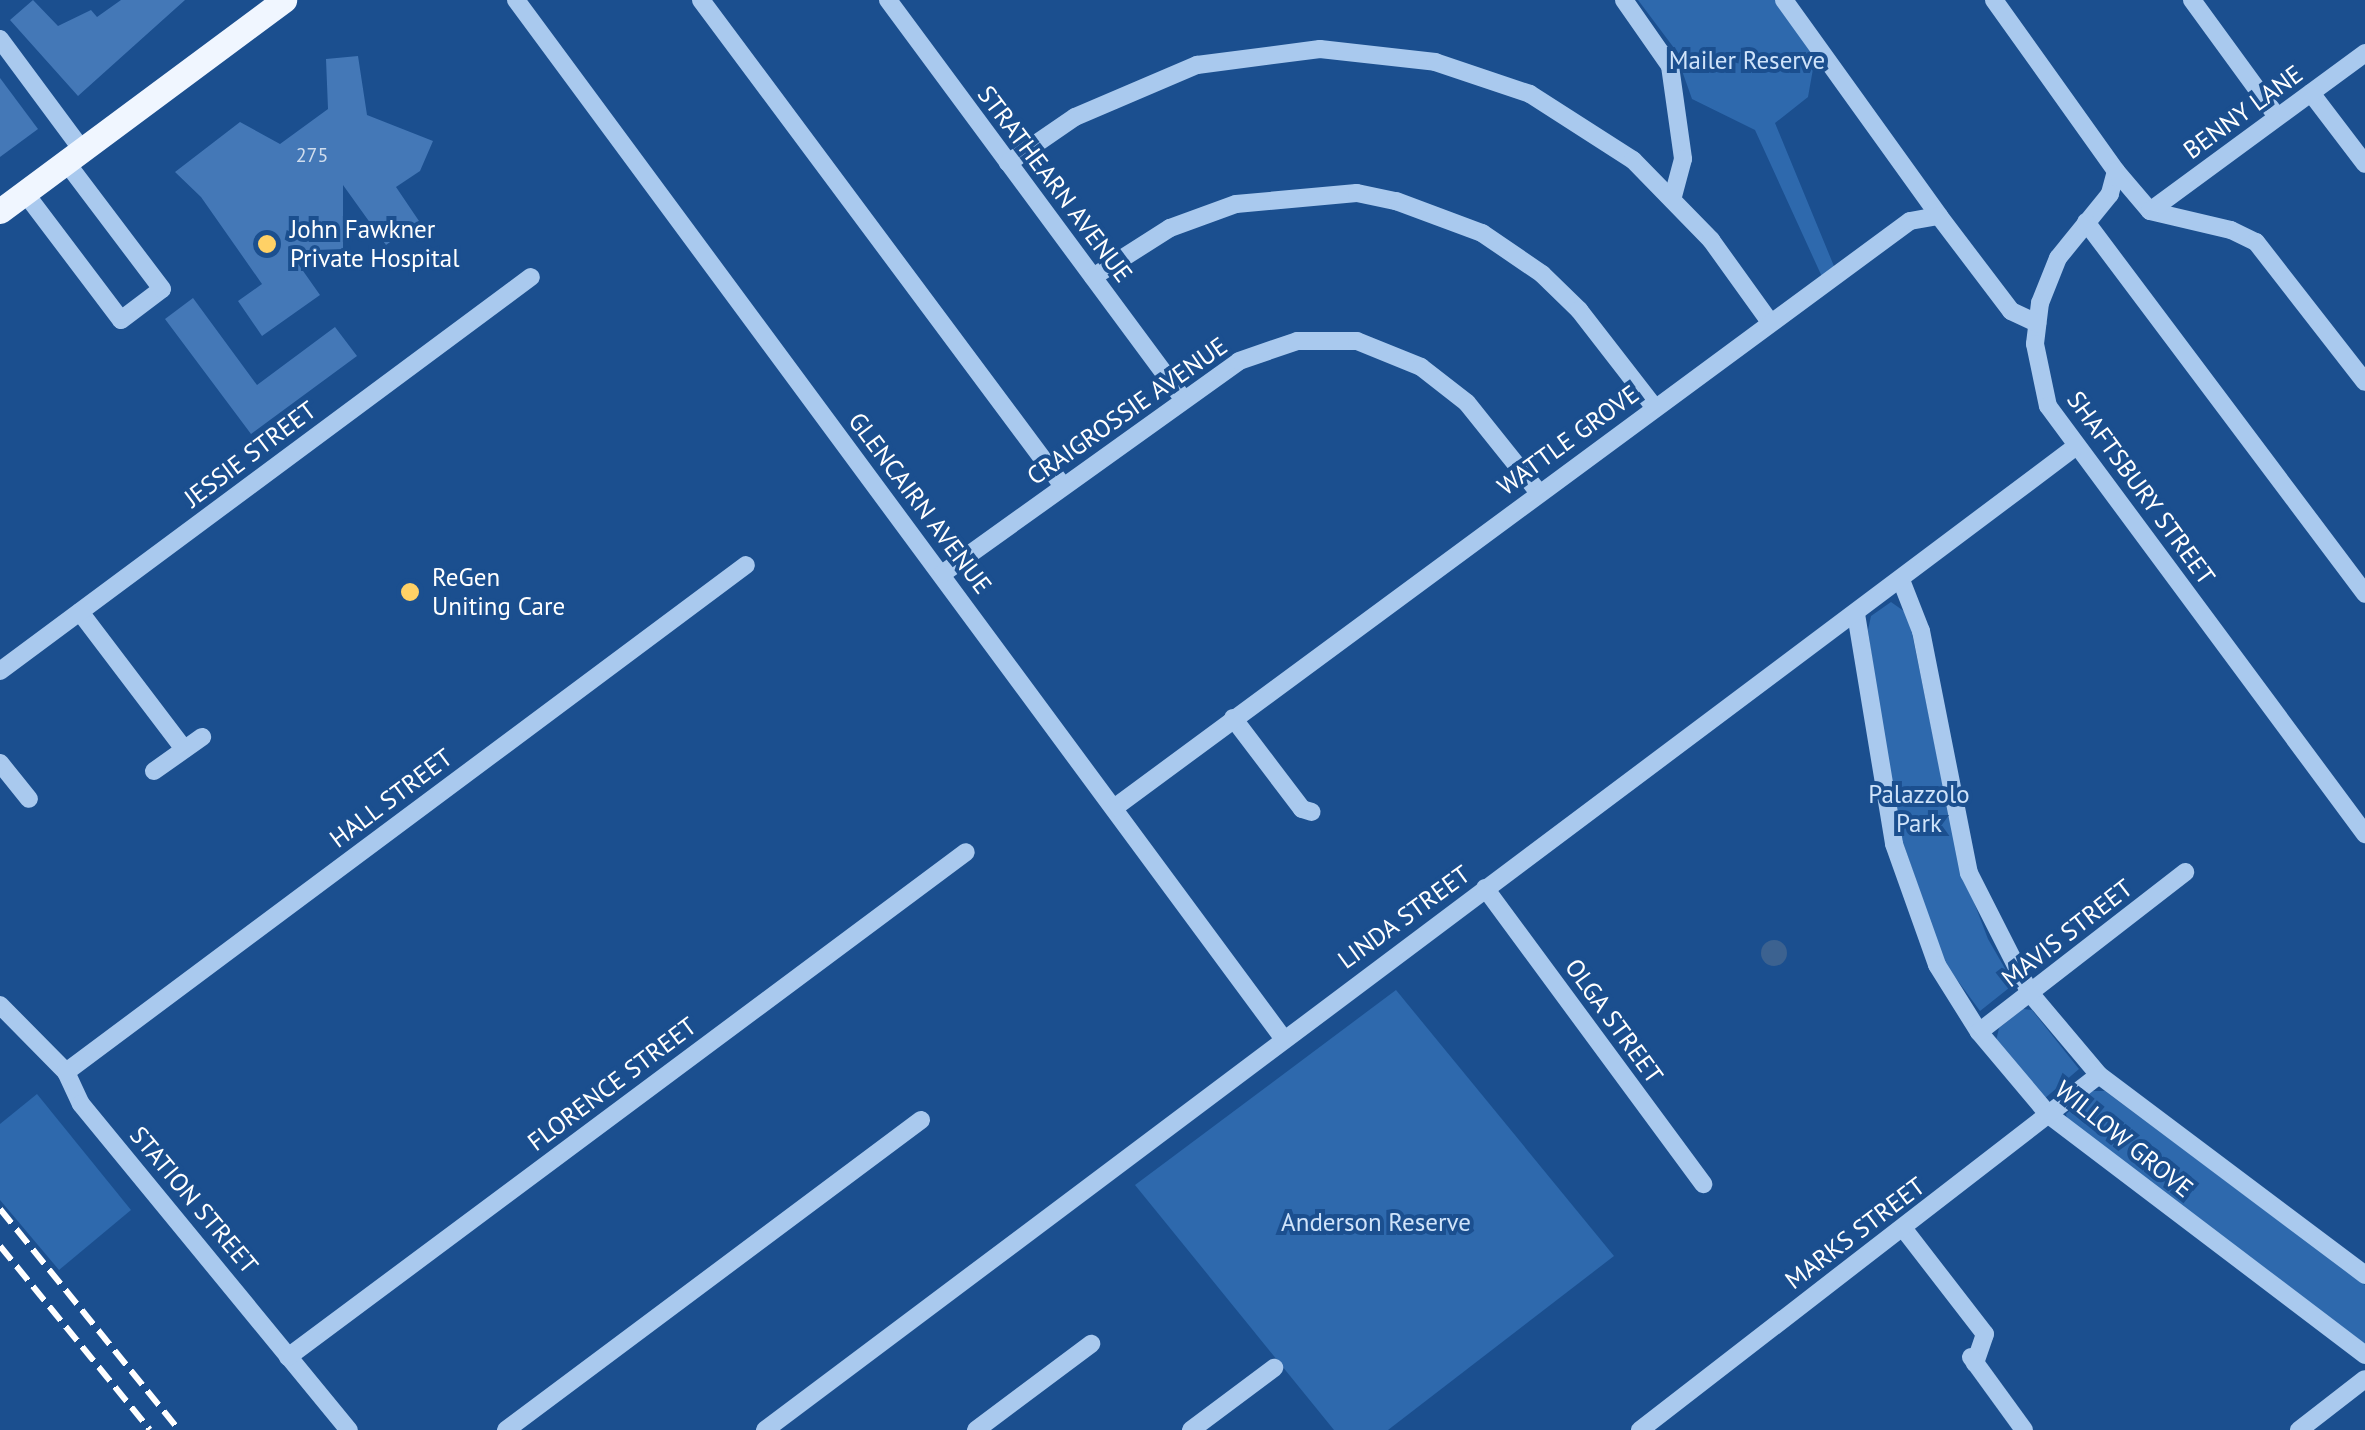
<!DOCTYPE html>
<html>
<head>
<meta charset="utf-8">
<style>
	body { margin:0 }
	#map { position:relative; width:2365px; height:1430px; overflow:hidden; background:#1b4f8f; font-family:"PT Sans",sans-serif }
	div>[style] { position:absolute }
	.green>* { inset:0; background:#2e69ad }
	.water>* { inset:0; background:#3c6290 }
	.round { border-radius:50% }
	.building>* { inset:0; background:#4478b7 }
	.minor>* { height:18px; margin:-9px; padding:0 9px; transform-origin:9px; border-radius:9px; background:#a9c9ee }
	.major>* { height:25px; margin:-12.5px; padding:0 12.5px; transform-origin:12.5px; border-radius:12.5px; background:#f0f6ff }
	.rail>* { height:6px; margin-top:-3px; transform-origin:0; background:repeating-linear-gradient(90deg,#fff 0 18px,transparent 0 26px) }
	.dots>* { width:28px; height:28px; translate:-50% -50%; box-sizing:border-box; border:5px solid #1b4f8f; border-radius:50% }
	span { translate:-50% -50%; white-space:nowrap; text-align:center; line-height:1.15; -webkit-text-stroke:8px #1b4f8f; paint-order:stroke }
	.number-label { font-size:20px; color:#d0dded }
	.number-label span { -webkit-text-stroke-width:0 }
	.park-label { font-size:25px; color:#cfe3fa }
	.street-label { font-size:25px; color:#fff }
	.poi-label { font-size:25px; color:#fff }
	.left { translate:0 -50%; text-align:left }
</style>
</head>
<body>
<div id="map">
	<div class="green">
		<i style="clip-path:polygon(1638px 0,1777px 0,1816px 52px,1808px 97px,1775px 123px,1836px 271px,1823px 279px,1755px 130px,1692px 99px,1674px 48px)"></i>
		<i style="clip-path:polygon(1891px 602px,1908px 614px,1959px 863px,1988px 939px,2014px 984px,1980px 1011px,1944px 962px,1894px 816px,1868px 630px,1871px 616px)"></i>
		<i style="clip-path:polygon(1396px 990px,1614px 1256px,1388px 1430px,1334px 1430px,1135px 1185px)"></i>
		<i style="clip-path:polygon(2023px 1009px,2032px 1010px,2079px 1069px,2044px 1099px,1996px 1041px,1999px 1028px)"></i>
		<i style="clip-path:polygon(2092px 1091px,2105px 1091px,2365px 1285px,2365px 1344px,2068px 1124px,2066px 1114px)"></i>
		<i style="clip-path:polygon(37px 1094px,131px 1210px,59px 1270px,0 1200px,0 1124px)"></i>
	</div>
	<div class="water">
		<i class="round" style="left:1761px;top:940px;width:26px;height:26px"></i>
	</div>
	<div class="building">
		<i style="clip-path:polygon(33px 0,58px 26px,91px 10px,97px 17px,121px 0,185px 0,78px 96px,10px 20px)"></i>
		<i style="clip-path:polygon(358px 56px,367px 115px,433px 141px,420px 171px,396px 187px,419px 221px,386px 245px,343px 185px,343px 249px,289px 251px,320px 295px,262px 336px,238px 301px,262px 284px,201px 197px,175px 172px,240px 122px,280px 144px,328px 109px,326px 59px)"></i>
		<i style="clip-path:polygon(0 78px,38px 129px,0 157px)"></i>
		<i style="clip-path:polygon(193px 298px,257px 385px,335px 327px,357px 356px,251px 434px,165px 319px)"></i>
	</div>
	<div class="minor">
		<i style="left:516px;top:0;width:1291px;rotate:53.54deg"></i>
		<i style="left:701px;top:0;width:606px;rotate:53.32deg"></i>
		<i style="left:888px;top:0;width:496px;rotate:53.5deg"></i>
		<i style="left:1624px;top:0;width:80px;rotate:55.1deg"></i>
		<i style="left:1670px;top:66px;width:94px;rotate:82deg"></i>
		<i style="left:1683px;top:159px;width:38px;rotate:105deg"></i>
		<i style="left:1784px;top:0;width:266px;rotate:54.3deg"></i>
		<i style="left:1994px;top:0;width:210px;rotate:54.5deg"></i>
		<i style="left:2116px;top:171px;width:24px;rotate:105deg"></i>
		<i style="left:2110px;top:194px;width:82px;rotate:129.1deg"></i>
		<i style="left:2058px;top:258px;width:48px;rotate:111.8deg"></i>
		<i style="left:2040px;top:303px;width:41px;rotate:97deg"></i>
		<i style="left:2035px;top:344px;width:63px;rotate:78.2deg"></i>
		<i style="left:2048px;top:406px;width:533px;rotate:53.47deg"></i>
		<i style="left:2192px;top:0;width:142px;rotate:53.9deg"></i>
		<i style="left:0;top:39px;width:138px;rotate:53.5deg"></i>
		<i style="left:2311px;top:93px;width:89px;rotate:52.7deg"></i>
		<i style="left:1008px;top:163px;width:81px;rotate:-34.5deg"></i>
		<i style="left:1075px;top:117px;width:133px;rotate:-23.1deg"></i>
		<i style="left:1197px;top:65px;width:124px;rotate:-7.4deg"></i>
		<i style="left:1320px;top:49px;width:116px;rotate:6.4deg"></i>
		<i style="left:1435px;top:62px;width:100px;rotate:18.6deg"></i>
		<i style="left:1530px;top:94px;width:122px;rotate:32.7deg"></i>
		<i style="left:1633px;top:160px;width:112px;rotate:45.7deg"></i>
		<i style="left:1711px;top:240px;width:101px;rotate:54.3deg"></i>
		<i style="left:2116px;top:171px;width:52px;rotate:49.6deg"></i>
		<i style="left:2150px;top:211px;width:83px;rotate:13.2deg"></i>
		<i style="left:2231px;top:230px;width:28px;rotate:26deg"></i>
		<i style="left:2256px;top:242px;width:177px;rotate:52.1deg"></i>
		<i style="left:25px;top:193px;width:159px;rotate:52.9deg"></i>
		<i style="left:121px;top:320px;width:51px;rotate:-37.1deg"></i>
		<i style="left:162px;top:289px;width:159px;rotate:-127.1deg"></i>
		<i style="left:2150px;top:211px;width:267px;rotate:-36.3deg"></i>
		<i style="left:2086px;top:222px;width:465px;rotate:53.1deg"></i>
		<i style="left:1093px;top:277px;width:91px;rotate:-32.5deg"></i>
		<i style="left:1170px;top:228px;width:70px;rotate:-20deg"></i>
		<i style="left:1236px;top:204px;width:121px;rotate:-5.2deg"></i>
		<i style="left:1357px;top:193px;width:40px;rotate:12deg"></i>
		<i style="left:1396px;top:201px;width:92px;rotate:20.4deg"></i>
		<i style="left:1482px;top:233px;width:73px;rotate:34.3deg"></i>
		<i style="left:1542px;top:274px;width:52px;rotate:44.2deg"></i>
		<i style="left:1579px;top:310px;width:124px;rotate:52.2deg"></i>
		<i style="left:942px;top:574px;width:365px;rotate:-35.6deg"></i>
		<i style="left:1239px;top:361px;width:61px;rotate:-19deg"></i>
		<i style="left:1297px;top:341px;width:60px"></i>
		<i style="left:1357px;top:341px;width:69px;rotate:22.1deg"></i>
		<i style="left:1421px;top:367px;width:58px;rotate:38deg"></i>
		<i style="left:1467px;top:403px;width:115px;rotate:51.3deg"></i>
		<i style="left:1901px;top:580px;width:55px;rotate:68.6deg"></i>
		<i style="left:1921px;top:631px;width:247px;rotate:78.8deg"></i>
		<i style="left:1969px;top:873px;width:135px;rotate:63.1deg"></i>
		<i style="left:2030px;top:993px;width:107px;rotate:49.9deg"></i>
		<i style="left:2099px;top:1075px;width:333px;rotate:36.9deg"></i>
		<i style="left:80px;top:612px;width:172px;rotate:52.8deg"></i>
		<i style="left:1856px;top:614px;width:233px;rotate:80.6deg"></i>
		<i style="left:1894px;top:844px;width:128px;rotate:70.4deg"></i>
		<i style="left:1937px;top:965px;width:79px;rotate:57.9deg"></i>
		<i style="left:1979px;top:1032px;width:109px;rotate:49.9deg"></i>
		<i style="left:2049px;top:1115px;width:397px;rotate:37.2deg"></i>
		<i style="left:0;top:671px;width:661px;rotate:-36.58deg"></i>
		<i style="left:1233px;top:718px;width:114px;rotate:52.8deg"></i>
		<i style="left:1302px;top:809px;width:10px;rotate:17deg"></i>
		<i style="left:0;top:763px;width:46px;rotate:51.1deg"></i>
		<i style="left:154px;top:771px;width:59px;rotate:-35.3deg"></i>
		<i style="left:1114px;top:808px;width:989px;rotate:-36.41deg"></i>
		<i style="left:1910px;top:221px;width:29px;rotate:-10deg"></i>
		<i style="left:1939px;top:216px;width:119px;rotate:52.8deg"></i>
		<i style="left:2011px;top:311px;width:29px;rotate:25deg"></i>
		<i style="left:1485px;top:888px;width:368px;rotate:53.6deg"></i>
		<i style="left:0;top:1005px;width:94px;rotate:45.4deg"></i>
		<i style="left:66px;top:1072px;width:35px;rotate:65deg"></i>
		<i style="left:81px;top:1104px;width:422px;rotate:50.6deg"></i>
		<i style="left:1979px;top:1032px;width:261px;rotate:-37.8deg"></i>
		<i style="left:66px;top:1072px;width:848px;rotate:-36.71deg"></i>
		<i style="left:1903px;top:1228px;width:134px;rotate:52.3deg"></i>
		<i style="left:1985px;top:1334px;width:31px;rotate:109deg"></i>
		<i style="left:288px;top:1357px;width:845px;rotate:-36.68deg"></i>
		<i style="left:1971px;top:1357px;width:90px;rotate:54deg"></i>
		<i style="left:506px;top:1430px;width:518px;rotate:-36.76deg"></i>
		<i style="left:765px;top:1430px;width:1636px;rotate:-36.88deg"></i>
		<i style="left:976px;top:1430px;width:144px;rotate:-36.8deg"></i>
		<i style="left:1191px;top:1430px;width:104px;rotate:-36.8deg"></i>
		<i style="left:1640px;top:1430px;width:580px;rotate:-37.72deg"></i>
		<i style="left:2299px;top:1430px;width:83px;rotate:-37.7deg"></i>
	</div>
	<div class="major">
		<i style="left:0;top:211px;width:354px;rotate:-36.6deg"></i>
	</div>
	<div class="rail">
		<i style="left:0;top:1209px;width:284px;rotate:51deg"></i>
		<i style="left:0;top:1246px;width:237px;rotate:50.8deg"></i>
	</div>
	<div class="dots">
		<i style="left:267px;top:244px;background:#ffd166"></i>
		<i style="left:410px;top:592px;background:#ffd166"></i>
	</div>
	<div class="number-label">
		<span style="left:312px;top:155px">275</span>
	</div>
	<div class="park-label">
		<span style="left:1747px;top:60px">Mailer Reserve</span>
		<span style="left:1919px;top:809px">Palazzolo<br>Park</span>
		<span style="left:1376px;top:1222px">Anderson Reserve</span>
	</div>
	<div class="street-label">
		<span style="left:2243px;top:112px;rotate:-36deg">BENNY LANE</span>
		<span style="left:1055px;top:184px;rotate:53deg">STRATHEARN AVENUE</span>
		<span style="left:1127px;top:411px;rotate:-35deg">CRAIGROSSIE AVENUE</span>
		<span style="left:1568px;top:440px;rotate:-36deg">WATTLE GROVE</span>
		<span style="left:250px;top:454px;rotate:-37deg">JESSIE STREET</span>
		<span style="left:2141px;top:488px;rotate:54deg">SHAFTSBURY STREET</span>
		<span style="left:920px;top:503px;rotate:53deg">GLENCAIRN AVENUE</span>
		<span style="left:391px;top:798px;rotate:-37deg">HALL STREET</span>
		<span style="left:1404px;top:917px;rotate:-36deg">LINDA STREET</span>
		<span style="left:2067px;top:933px;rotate:-38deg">MAVIS STREET</span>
		<span style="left:1614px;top:1021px;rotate:54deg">OLGA STREET</span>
		<span style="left:612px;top:1084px;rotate:-37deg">FLORENCE STREET</span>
		<span style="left:2124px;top:1139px;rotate:39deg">WILLOW GROVE</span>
		<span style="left:194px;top:1200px;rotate:50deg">STATION STREET</span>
		<span style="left:1855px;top:1233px;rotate:-37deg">MARKS STREET</span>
	</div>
	<div class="poi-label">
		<span class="left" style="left:290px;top:244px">John Fawkner<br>Private Hospital</span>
		<span class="left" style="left:432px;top:592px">ReGen<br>Uniting Care</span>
	</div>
</div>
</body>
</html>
